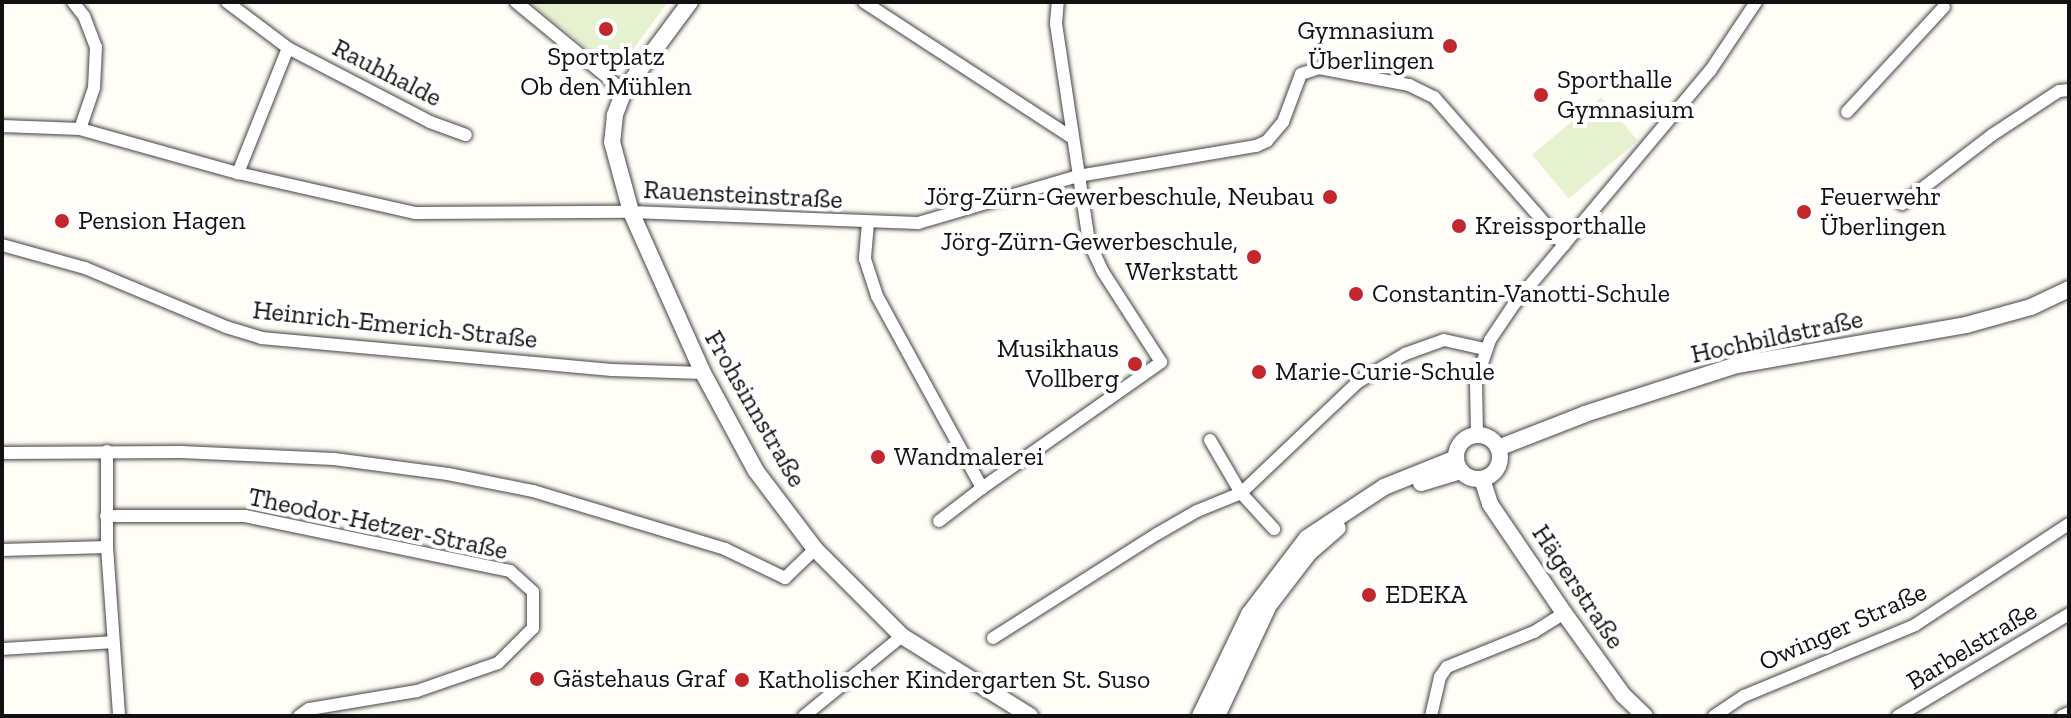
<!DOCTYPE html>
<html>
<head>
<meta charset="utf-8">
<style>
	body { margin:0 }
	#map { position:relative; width:2071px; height:718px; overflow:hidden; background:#fffdf5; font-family:"Zilla Slab",serif }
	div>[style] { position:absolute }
	.pitch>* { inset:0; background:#e6f2cf; transform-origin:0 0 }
	.roads { filter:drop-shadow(0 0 2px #444) drop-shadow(0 0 2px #444) }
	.minor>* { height:12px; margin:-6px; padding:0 6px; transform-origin:6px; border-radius:6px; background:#fff }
	.tertiary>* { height:16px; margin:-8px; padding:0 8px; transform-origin:8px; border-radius:8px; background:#fff }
	.tertiary>.ring { margin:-8px; padding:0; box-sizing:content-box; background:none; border:16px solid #fff; border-radius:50% }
	.dots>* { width:22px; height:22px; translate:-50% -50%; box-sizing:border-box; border:4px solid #fff; border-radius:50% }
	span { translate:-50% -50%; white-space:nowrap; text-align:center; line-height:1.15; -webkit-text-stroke:8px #fff; paint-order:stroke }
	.poi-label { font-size:26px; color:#111 }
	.right { translate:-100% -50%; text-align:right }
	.left { translate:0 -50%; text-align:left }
	.street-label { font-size:26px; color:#111 }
	.frame { position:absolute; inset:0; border:4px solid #111; pointer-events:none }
</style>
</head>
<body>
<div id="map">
	<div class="pitch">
		<i style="clip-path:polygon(530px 2px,668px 2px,620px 67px,596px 56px)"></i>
		<i style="left:1601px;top:97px;width:57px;height:90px;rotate:50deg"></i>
	</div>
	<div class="roads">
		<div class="minor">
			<i style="left:73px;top:2px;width:18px;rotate:52deg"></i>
			<i style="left:84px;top:16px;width:33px;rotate:69deg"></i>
			<i style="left:96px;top:47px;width:41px;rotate:92.8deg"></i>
			<i style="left:94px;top:88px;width:43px;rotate:108.9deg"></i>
			<i style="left:227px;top:2px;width:76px;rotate:37deg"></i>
			<i style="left:288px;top:48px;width:135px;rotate:111.8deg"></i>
			<i style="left:516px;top:2px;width:140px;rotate:39.5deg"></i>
			<i style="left:864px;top:2px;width:247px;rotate:33.1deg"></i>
			<i style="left:288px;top:48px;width:160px;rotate:27.5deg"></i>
			<i style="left:430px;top:122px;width:38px;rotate:20deg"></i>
			<i style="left:1847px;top:112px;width:143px;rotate:-47.3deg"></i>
			<i style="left:2px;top:126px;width:78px;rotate:2.2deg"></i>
			<i style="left:80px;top:129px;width:164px;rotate:15.6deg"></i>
			<i style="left:238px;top:173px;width:181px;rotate:12.7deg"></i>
			<i style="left:415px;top:213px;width:216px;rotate:-0.3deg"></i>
			<i style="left:631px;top:212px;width:287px;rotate:2.2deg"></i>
			<i style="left:918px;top:223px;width:167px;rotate:-16.4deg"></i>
			<i style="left:1078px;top:176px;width:181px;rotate:-9.6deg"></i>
			<i style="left:1256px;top:146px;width:12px;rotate:-24deg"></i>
			<i style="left:1267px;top:141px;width:25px;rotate:-50deg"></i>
			<i style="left:1283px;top:122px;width:51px;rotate:-69.4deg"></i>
			<i style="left:1301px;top:74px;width:19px;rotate:-18deg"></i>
			<i style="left:1319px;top:68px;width:92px;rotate:10.7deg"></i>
			<i style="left:1409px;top:85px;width:28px;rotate:26deg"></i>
			<i style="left:1434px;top:97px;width:197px;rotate:48.7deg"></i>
			<i style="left:1902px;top:204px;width:113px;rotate:-37.5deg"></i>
			<i style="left:1992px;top:135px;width:80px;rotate:-33.3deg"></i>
			<i style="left:2059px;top:91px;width:10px;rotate:-6deg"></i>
			<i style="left:868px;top:223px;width:36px;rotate:95deg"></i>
			<i style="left:865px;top:259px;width:39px;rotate:72deg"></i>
			<i style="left:877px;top:296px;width:219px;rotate:61.3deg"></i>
			<i style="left:982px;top:488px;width:219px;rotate:-35.1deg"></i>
			<i style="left:1161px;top:362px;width:107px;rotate:-122.8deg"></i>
			<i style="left:1103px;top:272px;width:33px;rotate:-115deg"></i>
			<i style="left:1089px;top:242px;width:221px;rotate:-98.6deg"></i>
			<i style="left:1056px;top:23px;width:21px;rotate:-85deg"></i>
			<i style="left:2px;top:245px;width:86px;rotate:15.5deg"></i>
			<i style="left:85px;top:268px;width:153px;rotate:22.7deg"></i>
			<i style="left:226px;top:327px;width:37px;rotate:17deg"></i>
			<i style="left:261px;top:338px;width:352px;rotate:5.2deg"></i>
			<i style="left:612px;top:370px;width:91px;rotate:1.9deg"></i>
			<i style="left:1477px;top:435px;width:54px;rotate:-91.1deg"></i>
			<i style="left:1476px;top:381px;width:43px;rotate:-71.1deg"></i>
			<i style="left:1490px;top:340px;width:45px;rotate:-56deg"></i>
			<i style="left:1515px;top:303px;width:303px;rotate:-50deg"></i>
			<i style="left:1710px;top:71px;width:83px;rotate:-56.3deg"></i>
			<i style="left:1210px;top:440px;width:61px;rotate:59.7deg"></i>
			<i style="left:1241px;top:493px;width:49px;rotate:47.5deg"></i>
			<i style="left:107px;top:451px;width:96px;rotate:90deg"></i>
			<i style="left:107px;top:547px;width:169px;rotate:85.9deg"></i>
			<i style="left:2px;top:453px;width:179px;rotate:-0.3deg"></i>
			<i style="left:181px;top:452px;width:153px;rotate:2.6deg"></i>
			<i style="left:334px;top:459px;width:115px;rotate:7.5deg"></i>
			<i style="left:448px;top:474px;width:87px;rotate:11.3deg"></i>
			<i style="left:533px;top:491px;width:201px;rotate:16.8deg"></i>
			<i style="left:725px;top:549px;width:67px;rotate:25.8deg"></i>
			<i style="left:785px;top:578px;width:42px;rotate:-44deg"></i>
			<i style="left:106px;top:516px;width:139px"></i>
			<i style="left:245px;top:516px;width:271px;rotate:11.7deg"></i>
			<i style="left:510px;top:571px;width:31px;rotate:42deg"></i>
			<i style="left:533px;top:592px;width:36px;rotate:90deg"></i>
			<i style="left:533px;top:628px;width:49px;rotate:135deg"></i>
			<i style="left:498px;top:663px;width:86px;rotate:160.9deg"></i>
			<i style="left:417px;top:691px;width:109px;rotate:170.5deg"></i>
			<i style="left:309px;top:709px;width:12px;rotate:145deg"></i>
			<i style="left:939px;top:521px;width:54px;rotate:-37.5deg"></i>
			<i style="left:2px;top:550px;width:105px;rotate:-1.6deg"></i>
			<i style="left:993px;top:638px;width:194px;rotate:-32.4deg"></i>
			<i style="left:1157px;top:534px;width:46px;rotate:-29.9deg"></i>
			<i style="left:1197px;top:511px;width:48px;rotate:-22.2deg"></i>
			<i style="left:1241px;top:493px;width:161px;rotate:-43.5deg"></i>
			<i style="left:1358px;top:382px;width:55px;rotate:-30.8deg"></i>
			<i style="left:1405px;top:354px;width:41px;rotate:-19.7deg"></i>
			<i style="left:1444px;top:340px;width:42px;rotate:12.4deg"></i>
			<i style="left:2px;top:649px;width:111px;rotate:-3.6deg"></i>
			<i style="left:804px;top:716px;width:127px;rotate:-39.2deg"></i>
			<i style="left:1431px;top:716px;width:40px;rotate:-77deg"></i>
			<i style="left:1440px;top:677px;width:12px;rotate:-55deg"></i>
			<i style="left:1447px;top:667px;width:94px;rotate:-21.9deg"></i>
			<i style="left:1534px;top:632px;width:36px;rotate:-32deg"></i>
			<i style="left:1714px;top:716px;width:36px;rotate:-34deg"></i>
			<i style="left:1744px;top:696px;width:185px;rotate:-22.5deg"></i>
			<i style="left:1915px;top:625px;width:184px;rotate:-33.3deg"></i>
			<i style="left:1898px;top:716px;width:199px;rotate:-30.8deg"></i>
			<i style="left:2062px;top:716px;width:8px;rotate:-23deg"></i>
		</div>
		<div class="tertiary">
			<i style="left:690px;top:2px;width:111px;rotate:126.6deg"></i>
			<i style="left:624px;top:91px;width:26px;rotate:111deg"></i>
			<i style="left:615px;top:115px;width:27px;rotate:96deg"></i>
			<i style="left:612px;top:142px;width:73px;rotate:74.8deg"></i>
			<i style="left:631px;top:212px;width:176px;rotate:65.9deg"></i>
			<i style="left:703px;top:373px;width:111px;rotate:61.6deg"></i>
			<i style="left:756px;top:471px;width:98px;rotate:52.9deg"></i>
			<i style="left:815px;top:549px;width:123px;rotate:45deg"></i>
			<i style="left:902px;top:636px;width:151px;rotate:32deg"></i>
			<i class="ring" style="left:1456px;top:435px;width:28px;height:28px"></i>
			<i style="left:1498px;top:448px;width:93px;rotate:-21.3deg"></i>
			<i style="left:1585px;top:414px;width:160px;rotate:-17.9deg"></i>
			<i style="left:1737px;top:365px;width:232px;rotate:-9.9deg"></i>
			<i style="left:1966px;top:325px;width:67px;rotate:-15.5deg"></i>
			<i style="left:2031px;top:307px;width:42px;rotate:-25.3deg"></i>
			<i style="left:1482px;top:479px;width:26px;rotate:72deg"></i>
			<i style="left:1490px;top:504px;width:132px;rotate:55.8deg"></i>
			<i style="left:1564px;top:613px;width:101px;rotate:54.3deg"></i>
			<i style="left:1623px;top:695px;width:30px;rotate:44deg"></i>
			<i style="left:1421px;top:483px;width:42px;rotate:-16.7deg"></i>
			<i style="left:1200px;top:716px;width:113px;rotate:-64.3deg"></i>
			<i style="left:1249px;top:614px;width:96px;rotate:-52.7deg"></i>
			<i style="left:1307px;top:538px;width:92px;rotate:-33.5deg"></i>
			<i style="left:1384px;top:487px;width:78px;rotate:-21.9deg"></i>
			<i style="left:1217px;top:716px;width:123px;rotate:-64.9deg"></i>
			<i style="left:1269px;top:605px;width:66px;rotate:-52.4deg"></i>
			<i style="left:1309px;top:553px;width:38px;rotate:-41deg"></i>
		</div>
	</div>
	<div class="dots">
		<i style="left:606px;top:29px;background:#c4262e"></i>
		<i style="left:1450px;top:46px;background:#c4262e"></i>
		<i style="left:1541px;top:95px;background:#c4262e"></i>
		<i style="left:1330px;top:197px;background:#c4262e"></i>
		<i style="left:1804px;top:212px;background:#c4262e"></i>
		<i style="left:62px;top:221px;background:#c4262e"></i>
		<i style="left:1459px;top:226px;background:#c4262e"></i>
		<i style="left:1254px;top:257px;background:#c4262e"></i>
		<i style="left:1356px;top:294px;background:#c4262e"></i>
		<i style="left:1135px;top:364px;background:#c4262e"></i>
		<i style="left:1259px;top:372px;background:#c4262e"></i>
		<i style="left:878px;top:457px;background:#c4262e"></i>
		<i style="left:1369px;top:595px;background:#c4262e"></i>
		<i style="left:537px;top:679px;background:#c4262e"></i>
		<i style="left:742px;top:680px;background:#c4262e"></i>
	</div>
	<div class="poi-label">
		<span class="right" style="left:1434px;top:46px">Gymnasium<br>Überlingen</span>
		<span style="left:606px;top:72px">Sportplatz<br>Ob den Mühlen</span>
		<span class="left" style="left:1557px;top:95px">Sporthalle<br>Gymnasium</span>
		<span class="right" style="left:1314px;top:197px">Jörg-Zürn-Gewerbeschule, Neubau</span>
		<span class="left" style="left:1820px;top:212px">Feuerwehr<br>Überlingen</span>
		<span class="left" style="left:78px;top:221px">Pension Hagen</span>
		<span class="left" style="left:1475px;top:226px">Kreissporthalle</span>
		<span class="right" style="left:1238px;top:257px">Jörg-Zürn-Gewerbeschule,<br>Werkstatt</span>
		<span class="left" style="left:1372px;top:294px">Constantin-Vanotti-Schule</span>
		<span class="right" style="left:1119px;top:364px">Musikhaus<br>Vollberg</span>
		<span class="left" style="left:1275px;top:372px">Marie-Curie-Schule</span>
		<span class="left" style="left:894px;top:457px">Wandmalerei</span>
		<span class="left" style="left:1385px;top:595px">EDEKA</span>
		<span class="left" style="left:553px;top:679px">Gästehaus Graf</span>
		<span class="left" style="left:758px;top:680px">Katholischer Kindergarten St. Suso</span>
	</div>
	<div class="street-label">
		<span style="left:387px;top:73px;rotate:27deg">Rauhhalde</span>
		<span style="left:743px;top:195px;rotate:3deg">Rauensteinstraße</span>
		<span style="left:395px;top:325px;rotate:6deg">Heinrich-Emerich-Straße</span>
		<span style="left:1777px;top:337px;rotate:-12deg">Hochbildstraße</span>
		<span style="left:755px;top:409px;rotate:60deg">Frohsinnstraße</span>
		<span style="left:378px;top:524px;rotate:12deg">Theodor-Hetzer-Straße</span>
		<span style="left:1578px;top:587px;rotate:56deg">Hägerstraße</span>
		<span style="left:1843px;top:627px;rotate:-24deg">Owinger Straße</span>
		<span style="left:1972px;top:646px;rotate:-31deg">Barbelstraße</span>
	</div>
	<div class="frame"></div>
</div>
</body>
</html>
